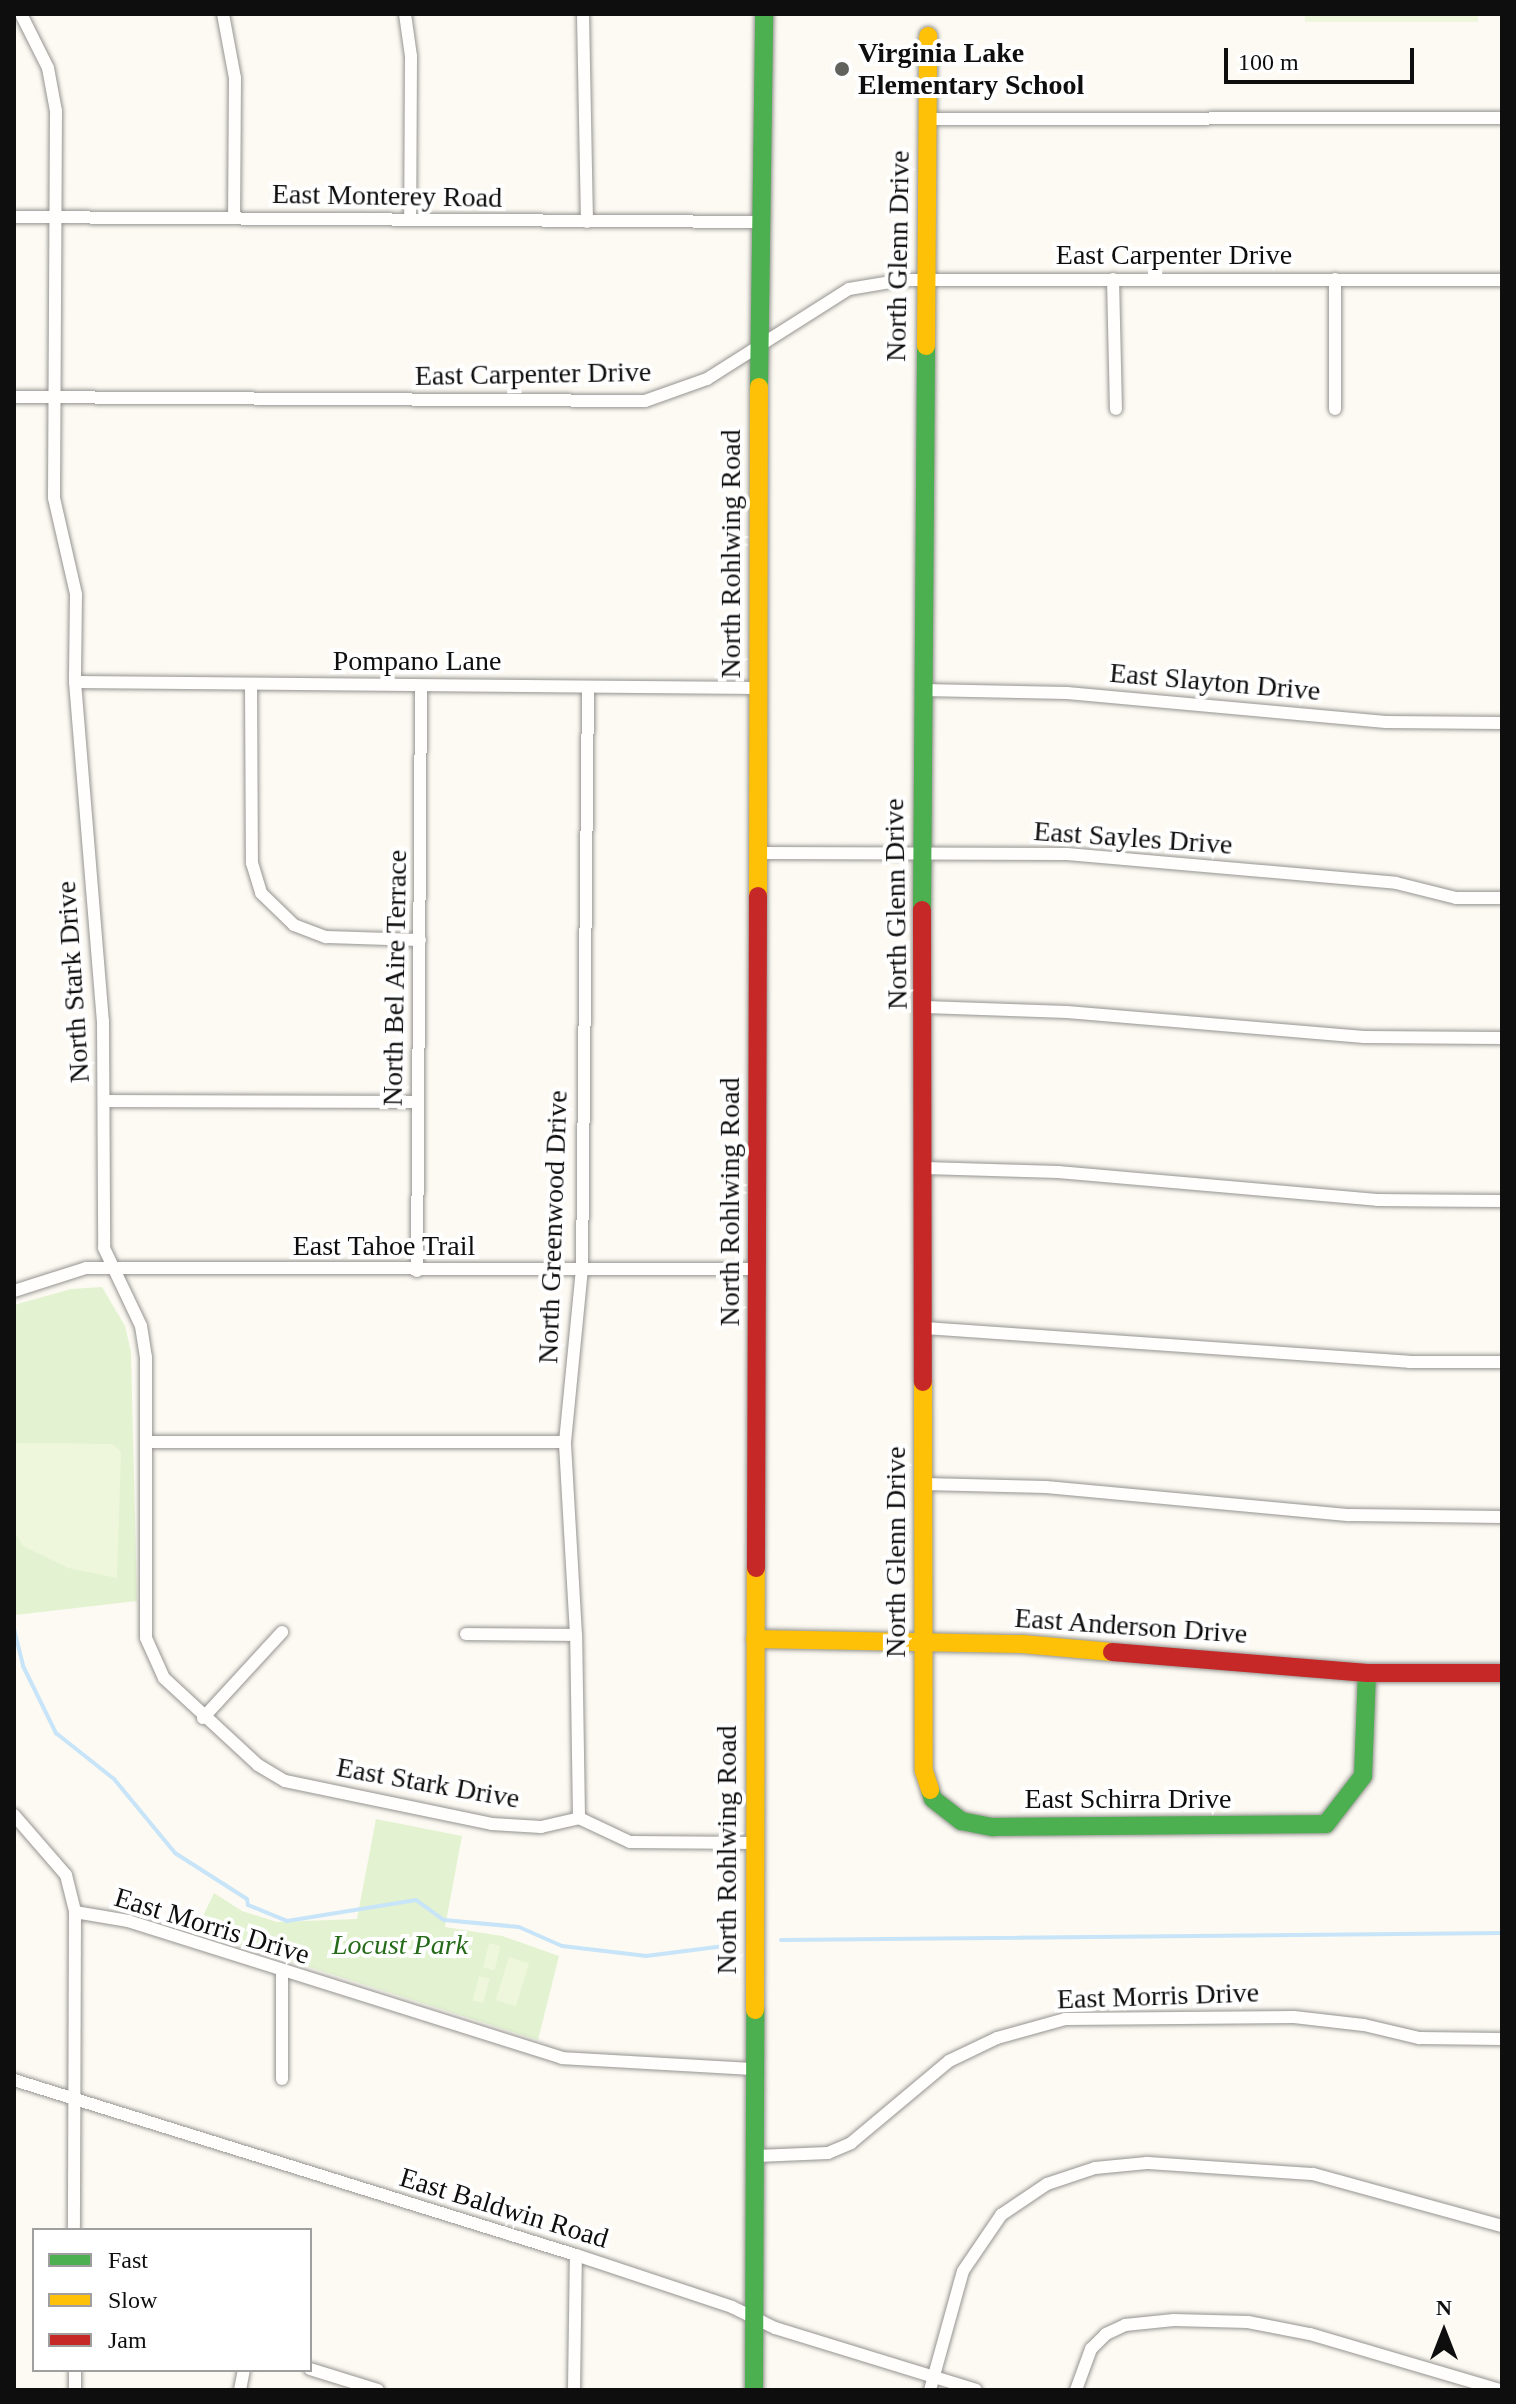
<!DOCTYPE html>
<html>
<head>
<meta charset="utf-8">
<style>
	body { margin:0 }
	#map { position:relative; width:1516px; height:2404px; overflow:hidden; background:#fcfaf2; font-family:"Times New Roman",serif }
	div>[style] { position:absolute }
	.green>* { inset:0; background:#e3f3d1 }
	.pitch>* { inset:0; background:#eef6db; transform-origin:0 0 }
	.stream>* { height:4px; margin:-2px; padding:0 2px; transform-origin:2px; border-radius:2px; background:#c7e4f8 }
	.roads { filter:drop-shadow(0 0 2px #959491) drop-shadow(0 0 2px #959491) }
	.street>* { height:12px; margin:-6px; padding:0 6px; transform-origin:6px; border-radius:6px; background:#fffefd }
	.fast>* { height:18px; margin:-9px; padding:0 9px; transform-origin:9px; border-radius:9px; background:#4caf50 }
	.slow>* { height:18px; margin:-9px; padding:0 9px; transform-origin:9px; border-radius:9px; background:#ffc107 }
	.jam>* { height:18px; margin:-9px; padding:0 9px; transform-origin:9px; border-radius:9px; background:#c62828 }
	.dots>* { width:22px; height:22px; translate:-50% -50%; box-sizing:border-box; border:4px solid #fff; border-radius:50% }
	span { translate:-50% -50%; white-space:nowrap; text-align:center; line-height:1.15; -webkit-text-stroke:8px #fff; paint-order:stroke }
	.poi-label { font-size:28px; color:#0e0e0e; font-weight:700 }
	.left { translate:0 -50%; text-align:left }
	.street-label { font-size:28px; color:#0e0e0e }
	.park-label { font-size:28px; color:#256b19; font-style:italic }
	.frame { position:absolute; inset:0; border:16px solid #0e0e0e; pointer-events:none }
	.legend { position:absolute; left:32px; top:2228px; width:280px; height:144px; box-sizing:border-box; background:#fff; border:2px solid #9f9f9f; margin:0; padding:10px 14px; list-style:none; font-size:24px; color:#0e0e0e }
	.legend li { display:flex; align-items:center; gap:16px; height:40px }
	.legend b { width:40px; border:2px solid #9f9f9f }
	.north { position:absolute; left:1404px; top:2292px; width:80px; height:80px; -webkit-text-stroke:6px #fff; paint-order:stroke; rotate:0deg; font-size:22px; font-weight:700; line-height:32px; text-align:center; color:#0e0e0e }
	.north::after { content:''; display:block; margin:auto; width:28px; height:36px; background:#0e0e0e; clip-path:polygon(50% 0,100% 100%,50% 72%,0 100%) }
	.scale { position:absolute; left:1224px; top:48px; width:190px; height:36px; box-sizing:border-box; border:4px solid #0e0e0e; border-top:0; padding-left:10px; font-size:24px; line-height:28px; white-space:nowrap; color:#0e0e0e; -webkit-text-stroke:6px #fff; paint-order:stroke }
</style>
</head>
<body>
<div id="map">
	<div class="green">
		<i style="clip-path:polygon(102px 1287px,125px 1326px,131px 1352px,137px 1601px,15px 1615px,14px 1305px,71px 1289px)"></i>
		<i style="clip-path:polygon(376px 1819px,462px 1836px,445px 1927px,502px 1936px,559px 1956px,538px 2040px,196px 1931px,214px 1893px,242px 1911px,277px 1922px,357px 1919px)"></i>
	</div>
	<div class="pitch">
		<i style="left:1305px;top:14px;width:173px;height:8px"></i>
		<i style="clip-path:polygon(14px 1443px,112px 1444px,121px 1451px,117px 1578px,68px 1568px,23px 1546px,14px 1531px)"></i>
		<i style="left:489px;top:1943px;width:12px;height:25px;rotate:14deg"></i>
		<i style="left:509px;top:1957px;width:21px;height:45px;rotate:17deg"></i>
		<i style="left:479px;top:1976px;width:11px;height:25px;rotate:15deg"></i>
	</div>
	<div class="stream">
		<i style="left:14px;top:1629px;width:38px;rotate:76deg"></i>
		<i style="left:23px;top:1666px;width:75px;rotate:63.8deg"></i>
		<i style="left:56px;top:1733px;width:74px;rotate:38.4deg"></i>
		<i style="left:114px;top:1779px;width:96px;rotate:50.5deg"></i>
		<i style="left:175px;top:1853px;width:85px;rotate:32.6deg"></i>
		<i style="left:247px;top:1899px;width:6px;rotate:81deg"></i>
		<i style="left:248px;top:1905px;width:42px;rotate:22.3deg"></i>
		<i style="left:287px;top:1921px;width:131px;rotate:-9.2deg"></i>
		<i style="left:416px;top:1900px;width:34px;rotate:36deg"></i>
		<i style="left:444px;top:1920px;width:75px;rotate:5.3deg"></i>
		<i style="left:519px;top:1927px;width:47px;rotate:23.8deg"></i>
		<i style="left:562px;top:1946px;width:85px;rotate:6.8deg"></i>
		<i style="left:646px;top:1956px;width:87px;rotate:-7.3deg"></i>
		<i style="left:781px;top:1940px;width:721px;rotate:-0.56deg"></i>
	</div>
	<div class="roads">
		<div class="street">
			<i style="left:21px;top:14px;width:60px;rotate:63.4deg"></i>
			<i style="left:48px;top:68px;width:44px;rotate:79.5deg"></i>
			<i style="left:56px;top:111px;width:387px;rotate:90.3deg"></i>
			<i style="left:54px;top:498px;width:98px;rotate:77.1deg"></i>
			<i style="left:76px;top:594px;width:88px;rotate:90.7deg"></i>
			<i style="left:75px;top:682px;width:340px;rotate:85.3deg"></i>
			<i style="left:103px;top:1021px;width:227px;rotate:89.7deg"></i>
			<i style="left:104px;top:1248px;width:86px;rotate:64.6deg"></i>
			<i style="left:141px;top:1326px;width:31px;rotate:81deg"></i>
			<i style="left:146px;top:1357px;width:281px;rotate:90deg"></i>
			<i style="left:146px;top:1638px;width:44px;rotate:65.8deg"></i>
			<i style="left:164px;top:1678px;width:128px;rotate:42.8deg"></i>
			<i style="left:258px;top:1765px;width:31px;rotate:31deg"></i>
			<i style="left:285px;top:1781px;width:211px;rotate:11.7deg"></i>
			<i style="left:492px;top:1824px;width:49px;rotate:3.5deg"></i>
			<i style="left:541px;top:1827px;width:39px;rotate:-13deg"></i>
			<i style="left:579px;top:1818px;width:56px;rotate:25.2deg"></i>
			<i style="left:630px;top:1842px;width:125px;rotate:0.5deg"></i>
			<i style="left:223px;top:14px;width:65px;rotate:79.4deg"></i>
			<i style="left:235px;top:78px;width:140px;rotate:90.4deg"></i>
			<i style="left:405px;top:14px;width:42px;rotate:81.9deg"></i>
			<i style="left:411px;top:56px;width:164px;rotate:90.3deg"></i>
			<i style="left:583px;top:14px;width:208px;rotate:88.9deg"></i>
			<i style="left:928px;top:119px;width:574px;rotate:-0.1deg"></i>
			<i style="left:14px;top:217px;width:746px;rotate:0.38deg"></i>
			<i style="left:1113px;top:279px;width:130px;rotate:88.7deg"></i>
			<i style="left:1335px;top:279px;width:130px;rotate:90deg"></i>
			<i style="left:14px;top:397px;width:631px;rotate:0.36deg"></i>
			<i style="left:645px;top:401px;width:66px;rotate:-19.5deg"></i>
			<i style="left:707px;top:379px;width:168px;rotate:-32.4deg"></i>
			<i style="left:849px;top:289px;width:55px;rotate:-9.5deg"></i>
			<i style="left:903px;top:280px;width:599px"></i>
			<i style="left:75px;top:682px;width:684px;rotate:0.5deg"></i>
			<i style="left:251px;top:684px;width:179px;rotate:89.7deg"></i>
			<i style="left:252px;top:863px;width:31px;rotate:73deg"></i>
			<i style="left:261px;top:893px;width:46px;rotate:44.1deg"></i>
			<i style="left:294px;top:925px;width:34px;rotate:21deg"></i>
			<i style="left:326px;top:937px;width:94px;rotate:1.8deg"></i>
			<i style="left:923px;top:690px;width:144px;rotate:1.2deg"></i>
			<i style="left:1067px;top:693px;width:320px;rotate:5.2deg"></i>
			<i style="left:1386px;top:722px;width:116px;rotate:0.5deg"></i>
			<i style="left:759px;top:853px;width:308px;rotate:0.2deg"></i>
			<i style="left:1067px;top:854px;width:330px;rotate:5deg"></i>
			<i style="left:1396px;top:883px;width:62px;rotate:14deg"></i>
			<i style="left:1456px;top:898px;width:46px"></i>
			<i style="left:925px;top:1007px;width:142px;rotate:2deg"></i>
			<i style="left:1067px;top:1012px;width:298px;rotate:4.8deg"></i>
			<i style="left:1364px;top:1037px;width:138px;rotate:0.4deg"></i>
			<i style="left:105px;top:1101px;width:313px;rotate:0.2deg"></i>
			<i style="left:925px;top:1168px;width:133px;rotate:1.7deg"></i>
			<i style="left:1058px;top:1172px;width:320px;rotate:5deg"></i>
			<i style="left:1377px;top:1200px;width:125px;rotate:0.5deg"></i>
			<i style="left:417px;top:1271px;width:585px;rotate:-89.61deg"></i>
			<i style="left:14px;top:1291px;width:76px;rotate:-17.7deg"></i>
			<i style="left:86px;top:1268px;width:671px;rotate:0.09deg"></i>
			<i style="left:925px;top:1328px;width:485px;rotate:4deg"></i>
			<i style="left:1409px;top:1362px;width:93px"></i>
			<i style="left:146px;top:1442px;width:419px"></i>
			<i style="left:924px;top:1484px;width:122px;rotate:1.4deg"></i>
			<i style="left:1046px;top:1487px;width:305px;rotate:5.3deg"></i>
			<i style="left:1350px;top:1515px;width:152px;rotate:0.8deg"></i>
			<i style="left:466px;top:1634px;width:110px;rotate:0.5deg"></i>
			<i style="left:203px;top:1718px;width:117px;rotate:-47.4deg"></i>
			<i style="left:14px;top:1815px;width:79px;rotate:49.1deg"></i>
			<i style="left:66px;top:1875px;width:38px;rotate:76deg"></i>
			<i style="left:75px;top:1912px;width:318px;rotate:90.2deg"></i>
			<i style="left:579px;top:1818px;width:183px;rotate:-90.9deg"></i>
			<i style="left:576px;top:1635px;width:193px;rotate:-93.3deg"></i>
			<i style="left:565px;top:1442px;width:173px;rotate:-84.4deg"></i>
			<i style="left:582px;top:1270px;width:583px;rotate:-89.41deg"></i>
			<i style="left:75px;top:1912px;width:54px;rotate:9.6deg"></i>
			<i style="left:128px;top:1921px;width:455px;rotate:17.5deg"></i>
			<i style="left:562px;top:2058px;width:193px;rotate:3.3deg"></i>
			<i style="left:282px;top:2079px;width:107px;rotate:-90deg"></i>
			<i style="left:14px;top:2080px;width:589px;rotate:17.3deg"></i>
			<i style="left:576px;top:2255px;width:164px;rotate:18.4deg"></i>
			<i style="left:732px;top:2307px;width:48px;rotate:26deg"></i>
			<i style="left:775px;top:2328px;width:210px;rotate:17.1deg"></i>
			<i style="left:757px;top:2156px;width:71px;rotate:-2.4deg"></i>
			<i style="left:828px;top:2153px;width:25px;rotate:-23deg"></i>
			<i style="left:851px;top:2143px;width:128px;rotate:-39.9deg"></i>
			<i style="left:949px;top:2061px;width:53px;rotate:-25.6deg"></i>
			<i style="left:997px;top:2038px;width:71px;rotate:-15.6deg"></i>
			<i style="left:1065px;top:2019px;width:229px;rotate:-0.5deg"></i>
			<i style="left:1294px;top:2017px;width:70px;rotate:6.5deg"></i>
			<i style="left:1364px;top:2025px;width:57px;rotate:13.3deg"></i>
			<i style="left:1419px;top:2038px;width:83px;rotate:0.7deg"></i>
			<i style="left:310px;top:2369px;width:71px;rotate:17.2deg"></i>
			<i style="left:75px;top:2370px;width:20px;rotate:90deg"></i>
			<i style="left:240px;top:2390px;width:20px;rotate:-79deg"></i>
			<i style="left:574px;top:2390px;width:135px;rotate:-89.2deg"></i>
			<i style="left:930px;top:2390px;width:123px;rotate:-74.5deg"></i>
			<i style="left:963px;top:2271px;width:68px;rotate:-55.8deg"></i>
			<i style="left:1001px;top:2215px;width:55px;rotate:-34deg"></i>
			<i style="left:1047px;top:2184px;width:51px;rotate:-18.4deg"></i>
			<i style="left:1095px;top:2168px;width:52px;rotate:-5.5deg"></i>
			<i style="left:1147px;top:2163px;width:166px;rotate:3.8deg"></i>
			<i style="left:1313px;top:2174px;width:196px;rotate:15.4deg"></i>
			<i style="left:1076px;top:2390px;width:44px;rotate:-69.9deg"></i>
			<i style="left:1091px;top:2349px;width:21px;rotate:-45deg"></i>
			<i style="left:1106px;top:2334px;width:21px;rotate:-25deg"></i>
			<i style="left:1125px;top:2325px;width:49px;rotate:-5.8deg"></i>
			<i style="left:1174px;top:2320px;width:74px;rotate:1.5deg"></i>
			<i style="left:1248px;top:2322px;width:63px;rotate:11deg"></i>
			<i style="left:1310px;top:2334px;width:198px;rotate:16.4deg"></i>
		</div>
		<div class="fast">
			<i style="left:759px;top:387px;width:373px;rotate:-89.2deg"></i>
			<i style="left:922px;top:910px;width:564px;rotate:-89.59deg"></i>
			<i style="left:930px;top:1790px;width:9px;rotate:72deg"></i>
			<i style="left:933px;top:1799px;width:36px;rotate:38deg"></i>
			<i style="left:961px;top:1821px;width:33px;rotate:11deg"></i>
			<i style="left:993px;top:1827px;width:333px;rotate:-0.5deg"></i>
			<i style="left:1326px;top:1824px;width:61px;rotate:-52.4deg"></i>
			<i style="left:1363px;top:1776px;width:103px;rotate:-87.8deg"></i>
			<i style="left:754px;top:2390px;width:380px;rotate:-89.8deg"></i>
		</div>
		<div class="slow">
			<i style="left:926px;top:346px;width:310px;rotate:-89.6deg"></i>
			<i style="left:758px;top:896px;width:509px;rotate:-89.89deg"></i>
			<i style="left:923px;top:1382px;width:389px;rotate:89.9deg"></i>
			<i style="left:924px;top:1771px;width:20px;rotate:72deg"></i>
			<i style="left:755px;top:1639px;width:267px;rotate:1.1deg"></i>
			<i style="left:1022px;top:1644px;width:90px;rotate:5.1deg"></i>
			<i style="left:755px;top:2010px;width:442px;rotate:-89.9deg"></i>
		</div>
		<div class="jam">
			<i style="left:922px;top:910px;width:472px;rotate:89.9deg"></i>
			<i style="left:756px;top:1568px;width:672px;rotate:-89.83deg"></i>
			<i style="left:1112px;top:1652px;width:256px;rotate:4.7deg"></i>
			<i style="left:1367px;top:1673px;width:135px"></i>
		</div>
	</div>
	<div class="dots">
		<i style="left:842px;top:69px;background:#61615e"></i>
	</div>
	<div class="poi-label">
		<span class="left" style="left:858px;top:69px">Virginia Lake<br>Elementary School</span>
	</div>
	<div class="street-label">
		<span style="left:387px;top:196px;rotate:1deg">East Monterey Road</span>
		<span style="left:1174px;top:255px">East Carpenter Drive</span>
		<span style="left:898px;top:256px;rotate:-89deg">North Glenn Drive</span>
		<span style="left:533px;top:374px;rotate:-1deg">East Carpenter Drive</span>
		<span style="left:731px;top:554px;rotate:-90deg">North Rohlwing Road</span>
		<span style="left:417px;top:661px">Pompano Lane</span>
		<span style="left:1215px;top:682px;rotate:5deg">East Slayton Drive</span>
		<span style="left:1133px;top:838px;rotate:4deg">East Sayles Drive</span>
		<span style="left:896px;top:904px;rotate:-91deg">North Glenn Drive</span>
		<span style="left:395px;top:978px;rotate:-89deg">North Bel Aire Terrace</span>
		<span style="left:73px;top:982px;rotate:-94deg">North Stark Drive</span>
		<span style="left:730px;top:1202px;rotate:-90deg">North Rohlwing Road</span>
		<span style="left:553px;top:1227px;rotate:-88deg">North Greenwood Drive</span>
		<span style="left:384px;top:1246px">East Tahoe Trail</span>
		<span style="left:896px;top:1552px;rotate:-90deg">North Glenn Drive</span>
		<span style="left:1131px;top:1626px;rotate:4deg">East Anderson Drive</span>
		<span style="left:428px;top:1783px;rotate:10deg">East Stark Drive</span>
		<span style="left:1128px;top:1799px">East Schirra Drive</span>
		<span style="left:727px;top:1850px;rotate:-90deg">North Rohlwing Road</span>
		<span style="left:212px;top:1926px;rotate:17deg">East Morris Drive</span>
		<span style="left:1158px;top:1996px;rotate:-2deg">East Morris Drive</span>
		<span style="left:504px;top:2208px;rotate:17deg">East Baldwin Road</span>
	</div>
	<div class="park-label">
		<span style="left:400px;top:1945px">Locust Park</span>
	</div>
	<div class="frame"></div>
	<ul class="legend">
	<li><b style="height:10px;background:#4caf50"></b>Fast</li>
	<li><b style="height:10px;background:#ffc107"></b>Slow</li>
	<li><b style="height:10px;background:#c62828"></b>Jam</li>
	</ul>
	<div class="north">N</div>
	<div class="scale">100 m</div>
</div>
</body>
</html>
